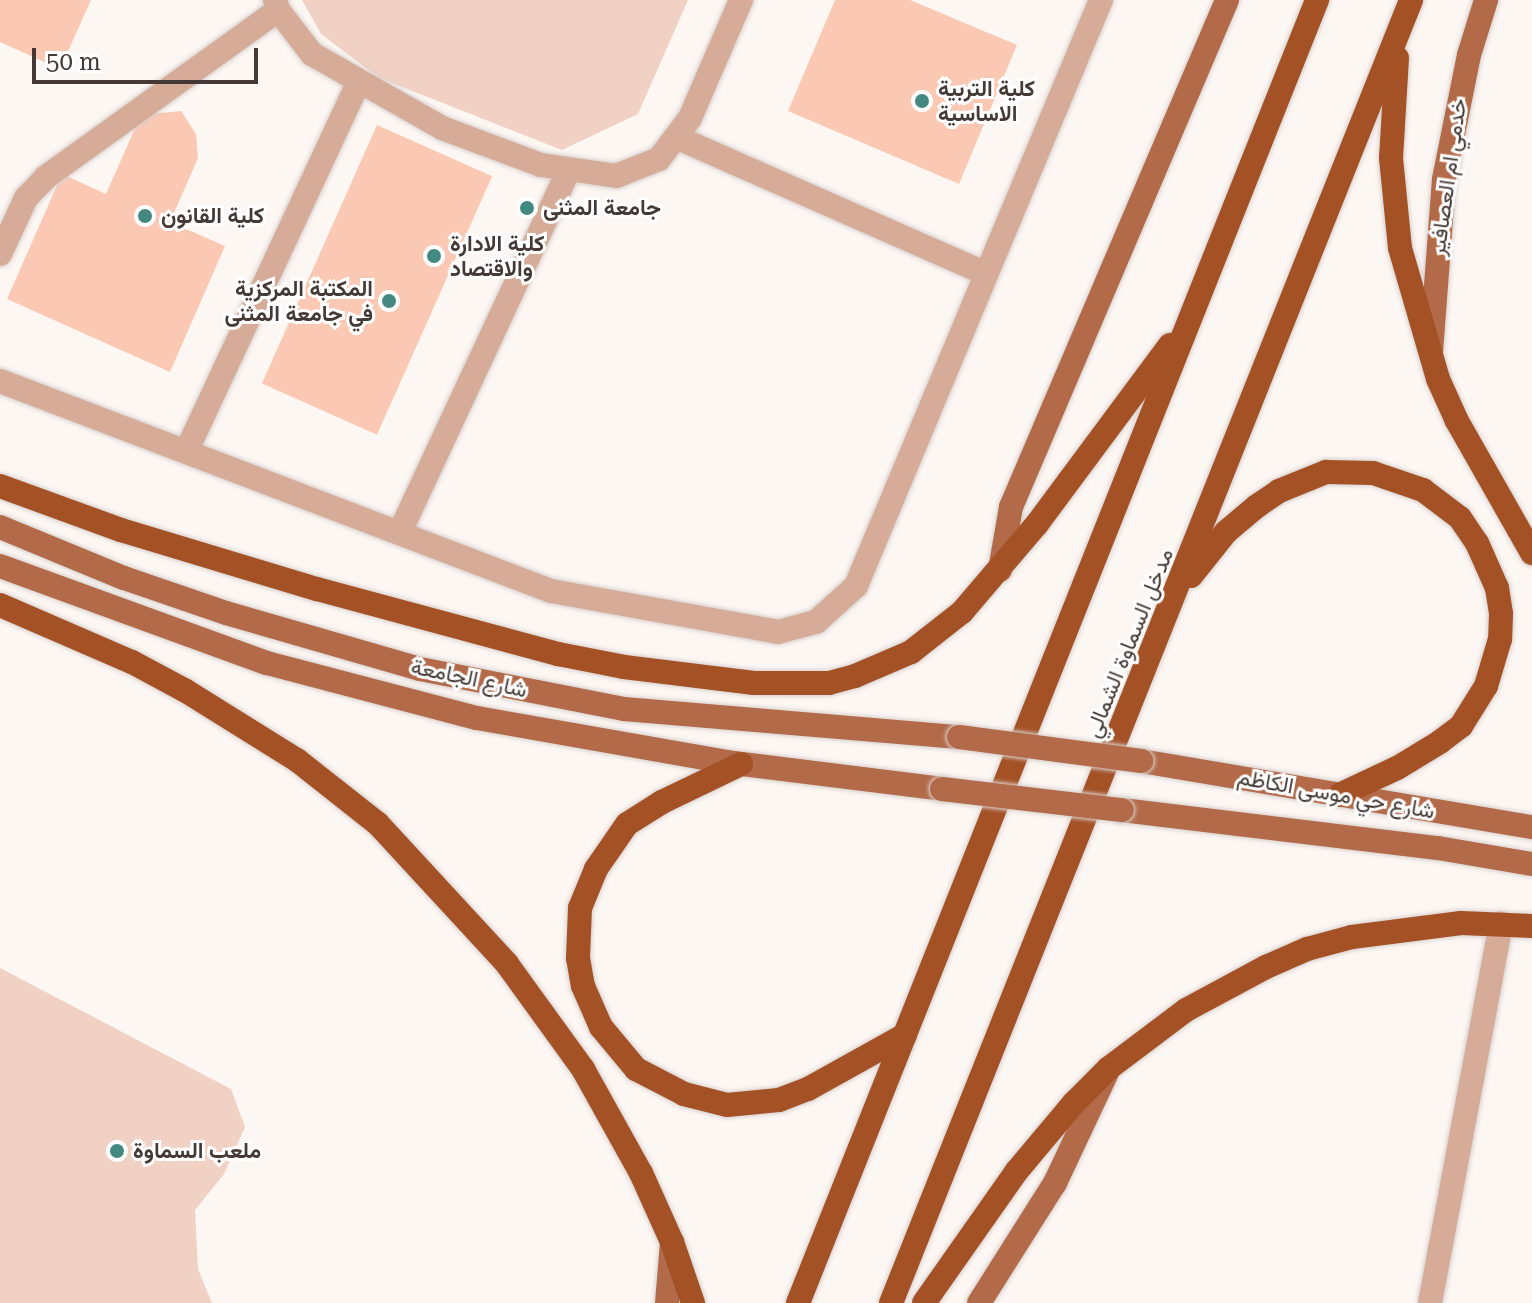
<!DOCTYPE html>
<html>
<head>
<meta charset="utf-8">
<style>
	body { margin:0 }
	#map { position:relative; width:1532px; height:1303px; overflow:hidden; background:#fdf7f4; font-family:"Roboto Serif",Vazirmatn,serif }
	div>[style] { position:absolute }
	.green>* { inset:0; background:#f0d1c4 }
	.building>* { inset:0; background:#fbc9b3; transform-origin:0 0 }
	.roads { filter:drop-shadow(0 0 2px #d8d1ce) drop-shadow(0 0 2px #d8d1ce) }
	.minor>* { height:24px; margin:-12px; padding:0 12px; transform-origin:12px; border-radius:12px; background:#d6ac99 }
	.major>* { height:24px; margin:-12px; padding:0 12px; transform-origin:12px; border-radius:12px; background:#b36a48 }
	.highway>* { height:24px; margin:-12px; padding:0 12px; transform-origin:12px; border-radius:12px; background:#a55126 }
	.bridges { filter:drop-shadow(0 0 2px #d8d1ce) drop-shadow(0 0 2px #d8d1ce) }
	.major-bridge>* { height:24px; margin:-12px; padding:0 12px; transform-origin:12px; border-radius:12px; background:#b36a48 }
	.dots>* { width:22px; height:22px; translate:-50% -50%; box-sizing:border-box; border:4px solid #fff; border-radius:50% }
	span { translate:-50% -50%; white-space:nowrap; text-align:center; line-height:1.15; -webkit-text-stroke:6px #fff; paint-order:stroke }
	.poi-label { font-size:22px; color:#443934; font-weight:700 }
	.left { translate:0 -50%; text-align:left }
	.right { translate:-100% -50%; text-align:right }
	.street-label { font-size:22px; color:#443934 }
	.scale { position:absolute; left:32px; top:48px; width:226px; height:36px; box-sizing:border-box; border:4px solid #443934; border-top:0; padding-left:10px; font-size:24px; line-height:28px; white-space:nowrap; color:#443934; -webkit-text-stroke:6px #fff; paint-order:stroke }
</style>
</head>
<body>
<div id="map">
	<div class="green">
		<i style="clip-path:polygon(302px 0,688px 0,638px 114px,562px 150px,379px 78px,321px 34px)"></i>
		<i style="clip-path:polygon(0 968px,231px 1089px,245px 1127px,224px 1174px,195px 1210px,198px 1269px,212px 1303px,0 1303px)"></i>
	</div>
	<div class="building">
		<i style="clip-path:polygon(0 0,91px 0,60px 69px,0 42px)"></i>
		<i style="clip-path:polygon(835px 0,910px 0,1017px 45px,959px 184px,788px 111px)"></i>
		<i style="clip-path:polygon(181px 111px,196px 134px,198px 158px,170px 222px,225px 246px,170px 372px,7px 299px,62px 174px,106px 194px,136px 126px,150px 114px)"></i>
		<i style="left:377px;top:125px;width:126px;height:283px;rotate:24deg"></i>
	</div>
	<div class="roads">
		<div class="minor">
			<i style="left:275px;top:0;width:10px;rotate:73deg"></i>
			<i style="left:278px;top:10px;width:56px;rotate:52.3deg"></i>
			<i style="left:312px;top:54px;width:150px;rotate:29.6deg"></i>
			<i style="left:442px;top:128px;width:106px;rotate:20.5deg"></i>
			<i style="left:541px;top:165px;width:76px;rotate:8.3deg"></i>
			<i style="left:616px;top:176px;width:46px;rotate:-21.6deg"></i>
			<i style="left:659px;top:159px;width:51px;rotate:-52.9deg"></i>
			<i style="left:690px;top:118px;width:129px;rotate:-66.6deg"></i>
			<i style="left:676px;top:137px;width:339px;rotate:23.8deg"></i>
			<i style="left:0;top:254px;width:62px;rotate:-65.1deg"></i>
			<i style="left:26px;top:198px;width:29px;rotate:-46deg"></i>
			<i style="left:46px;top:177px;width:286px;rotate:-35.7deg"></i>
			<i style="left:0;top:381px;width:590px;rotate:20.86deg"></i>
			<i style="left:551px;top:591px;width:231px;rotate:10.2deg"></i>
			<i style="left:778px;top:632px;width:39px;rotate:-15deg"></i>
			<i style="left:816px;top:622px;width:54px;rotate:-42deg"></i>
			<i style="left:856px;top:586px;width:635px;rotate:-67.31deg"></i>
			<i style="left:187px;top:450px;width:405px;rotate:-65deg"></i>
			<i style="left:400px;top:532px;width:400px;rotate:-65deg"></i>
			<i style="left:1430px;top:1303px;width:386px;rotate:-79.4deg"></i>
		</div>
		<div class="major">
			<i style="left:1431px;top:352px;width:173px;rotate:-85.7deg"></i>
			<i style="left:1444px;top:179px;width:126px;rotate:-78.6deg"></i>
			<i style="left:1469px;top:55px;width:58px;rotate:-72.8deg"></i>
			<i style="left:0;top:527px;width:134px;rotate:22.4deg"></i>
			<i style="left:124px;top:578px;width:108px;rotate:18.9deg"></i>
			<i style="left:226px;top:613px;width:202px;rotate:16.1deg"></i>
			<i style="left:420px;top:669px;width:208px;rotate:11.1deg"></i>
			<i style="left:624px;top:709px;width:336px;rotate:4.8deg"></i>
			<i style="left:0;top:566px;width:284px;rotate:20deg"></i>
			<i style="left:267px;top:663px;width:217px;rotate:14.7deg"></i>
			<i style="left:477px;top:718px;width:253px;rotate:10deg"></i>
			<i style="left:726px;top:762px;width:218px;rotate:7.1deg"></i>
			<i style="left:1000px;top:570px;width:64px;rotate:-80.1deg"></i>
			<i style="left:1011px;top:507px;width:551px;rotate:-66.92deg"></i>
			<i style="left:1141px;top:761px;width:397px;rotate:9.6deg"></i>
			<i style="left:1122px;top:810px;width:318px;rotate:6.9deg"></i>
			<i style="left:1438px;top:848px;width:95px;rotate:9.7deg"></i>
			<i style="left:667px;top:1303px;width:61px;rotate:-85.3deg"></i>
			<i style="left:979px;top:1303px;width:142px;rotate:-57.7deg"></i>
			<i style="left:1055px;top:1183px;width:127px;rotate:-64.8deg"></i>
		</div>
		<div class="highway">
			<i style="left:1397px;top:58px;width:100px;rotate:93.4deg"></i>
			<i style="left:1391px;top:158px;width:90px;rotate:84.3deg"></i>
			<i style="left:1400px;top:248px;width:136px;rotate:73.8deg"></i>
			<i style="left:1438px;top:379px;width:46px;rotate:65.7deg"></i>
			<i style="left:1457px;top:421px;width:152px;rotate:60.4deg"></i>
			<i style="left:0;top:486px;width:129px;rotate:20deg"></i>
			<i style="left:121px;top:530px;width:205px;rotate:16.8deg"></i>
			<i style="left:317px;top:589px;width:250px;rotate:15.1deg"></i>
			<i style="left:558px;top:654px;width:67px;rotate:11.1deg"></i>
			<i style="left:624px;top:667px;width:131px;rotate:7deg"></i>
			<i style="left:754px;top:683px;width:75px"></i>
			<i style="left:829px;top:683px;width:27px;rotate:-15deg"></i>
			<i style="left:855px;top:676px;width:61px;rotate:-23.2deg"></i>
			<i style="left:911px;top:652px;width:65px;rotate:-38.1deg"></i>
			<i style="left:962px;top:612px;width:116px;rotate:-49.6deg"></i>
			<i style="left:1037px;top:524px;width:223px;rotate:-53.4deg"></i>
			<i style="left:1191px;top:576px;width:56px;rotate:-51.5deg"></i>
			<i style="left:1226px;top:532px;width:40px;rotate:-40deg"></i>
			<i style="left:1257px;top:506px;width:27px;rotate:-34deg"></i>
			<i style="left:1279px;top:491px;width:51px;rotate:-22deg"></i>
			<i style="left:1326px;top:472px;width:47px;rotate:1.2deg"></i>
			<i style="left:1373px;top:473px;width:53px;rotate:18.8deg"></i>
			<i style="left:1423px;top:490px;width:46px;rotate:37.1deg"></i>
			<i style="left:1460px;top:518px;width:30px;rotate:56deg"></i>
			<i style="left:1477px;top:543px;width:49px;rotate:66deg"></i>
			<i style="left:1497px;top:588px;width:26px;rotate:81deg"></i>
			<i style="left:1501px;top:614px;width:25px;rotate:92deg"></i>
			<i style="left:1500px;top:639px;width:49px;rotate:106.6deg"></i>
			<i style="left:1486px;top:686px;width:47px;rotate:122deg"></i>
			<i style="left:1461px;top:726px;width:26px;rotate:143deg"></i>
			<i style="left:1440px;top:742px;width:50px;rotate:148.8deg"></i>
			<i style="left:1397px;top:768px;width:64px;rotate:155deg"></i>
			<i style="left:0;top:605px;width:144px;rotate:23.4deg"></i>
			<i style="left:132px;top:662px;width:61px;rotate:28.2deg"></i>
			<i style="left:186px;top:691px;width:131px;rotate:31.9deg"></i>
			<i style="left:297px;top:760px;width:103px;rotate:38.3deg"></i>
			<i style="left:378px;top:824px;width:190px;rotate:47.3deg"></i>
			<i style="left:507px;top:964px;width:130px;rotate:54.1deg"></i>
			<i style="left:583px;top:1069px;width:119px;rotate:60.9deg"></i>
			<i style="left:641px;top:1173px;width:76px;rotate:65.8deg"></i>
			<i style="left:672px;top:1242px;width:65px;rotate:71deg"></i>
			<i style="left:741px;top:764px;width:88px;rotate:154.3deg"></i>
			<i style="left:662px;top:802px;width:41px;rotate:147.8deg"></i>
			<i style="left:627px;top:824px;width:55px;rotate:124.6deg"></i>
			<i style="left:596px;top:869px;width:42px;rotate:112.3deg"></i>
			<i style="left:580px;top:908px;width:50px;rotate:92.3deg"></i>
			<i style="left:578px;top:958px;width:28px;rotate:80deg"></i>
			<i style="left:583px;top:986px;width:45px;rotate:66.3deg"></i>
			<i style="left:601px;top:1027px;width:55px;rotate:50.2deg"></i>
			<i style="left:636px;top:1069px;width:54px;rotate:27.5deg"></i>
			<i style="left:684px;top:1094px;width:44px;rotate:14.3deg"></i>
			<i style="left:727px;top:1105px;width:52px;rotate:-5.5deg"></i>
			<i style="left:779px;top:1100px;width:31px;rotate:-21deg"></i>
			<i style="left:808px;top:1089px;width:111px;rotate:-29.1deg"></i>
			<i style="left:798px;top:1303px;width:1403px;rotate:-68.28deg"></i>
			<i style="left:891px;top:1303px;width:1403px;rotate:-68.24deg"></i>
			<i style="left:924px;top:1303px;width:160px;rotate:-54.9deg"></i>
			<i style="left:1016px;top:1172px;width:90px;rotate:-50deg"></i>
			<i style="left:1074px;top:1103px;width:49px;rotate:-45deg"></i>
			<i style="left:1109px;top:1068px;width:96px;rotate:-37deg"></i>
			<i style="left:1186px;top:1010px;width:91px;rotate:-28.3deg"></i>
			<i style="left:1266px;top:967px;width:45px;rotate:-23.7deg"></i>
			<i style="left:1307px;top:949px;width:47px;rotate:-14.9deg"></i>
			<i style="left:1352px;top:937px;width:110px;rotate:-7.3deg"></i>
			<i style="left:1461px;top:923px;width:71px;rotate:2.4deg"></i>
		</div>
	</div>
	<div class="bridges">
		<div class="major-bridge">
			<i style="left:959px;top:737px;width:184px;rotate:7.5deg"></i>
			<i style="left:942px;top:789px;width:181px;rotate:6.7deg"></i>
		</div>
	</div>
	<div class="dots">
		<i style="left:922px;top:101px;background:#438981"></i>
		<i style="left:527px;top:208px;background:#438981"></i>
		<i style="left:145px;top:216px;background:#438981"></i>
		<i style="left:434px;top:256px;background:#438981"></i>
		<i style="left:389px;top:301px;background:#438981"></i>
		<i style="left:117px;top:1151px;background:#438981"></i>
	</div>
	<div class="poi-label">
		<span class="left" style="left:938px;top:101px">كلية التربية<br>الاساسية</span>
		<span class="left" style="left:543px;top:208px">جامعة المثنى</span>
		<span class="left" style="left:161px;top:216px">كلية القانون</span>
		<span class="left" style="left:450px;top:256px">كلية الادارة<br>والاقتصاد</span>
		<span class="right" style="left:373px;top:301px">المكتبة المركزية<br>في جامعة المثنى</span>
		<span class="left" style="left:133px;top:1151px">ملعب السماوة</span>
	</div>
	<div class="street-label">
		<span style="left:1448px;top:177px;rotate:-82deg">خدمي ام العصافير</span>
		<span style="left:1129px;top:643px;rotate:-68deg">مدخل السماوة الشمالي</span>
		<span style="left:469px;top:678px;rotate:12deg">شارع الجامعة</span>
		<span style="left:1336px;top:794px;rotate:10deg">شارع حي موسى الكاظم</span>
	</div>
	<div class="scale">50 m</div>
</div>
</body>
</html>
